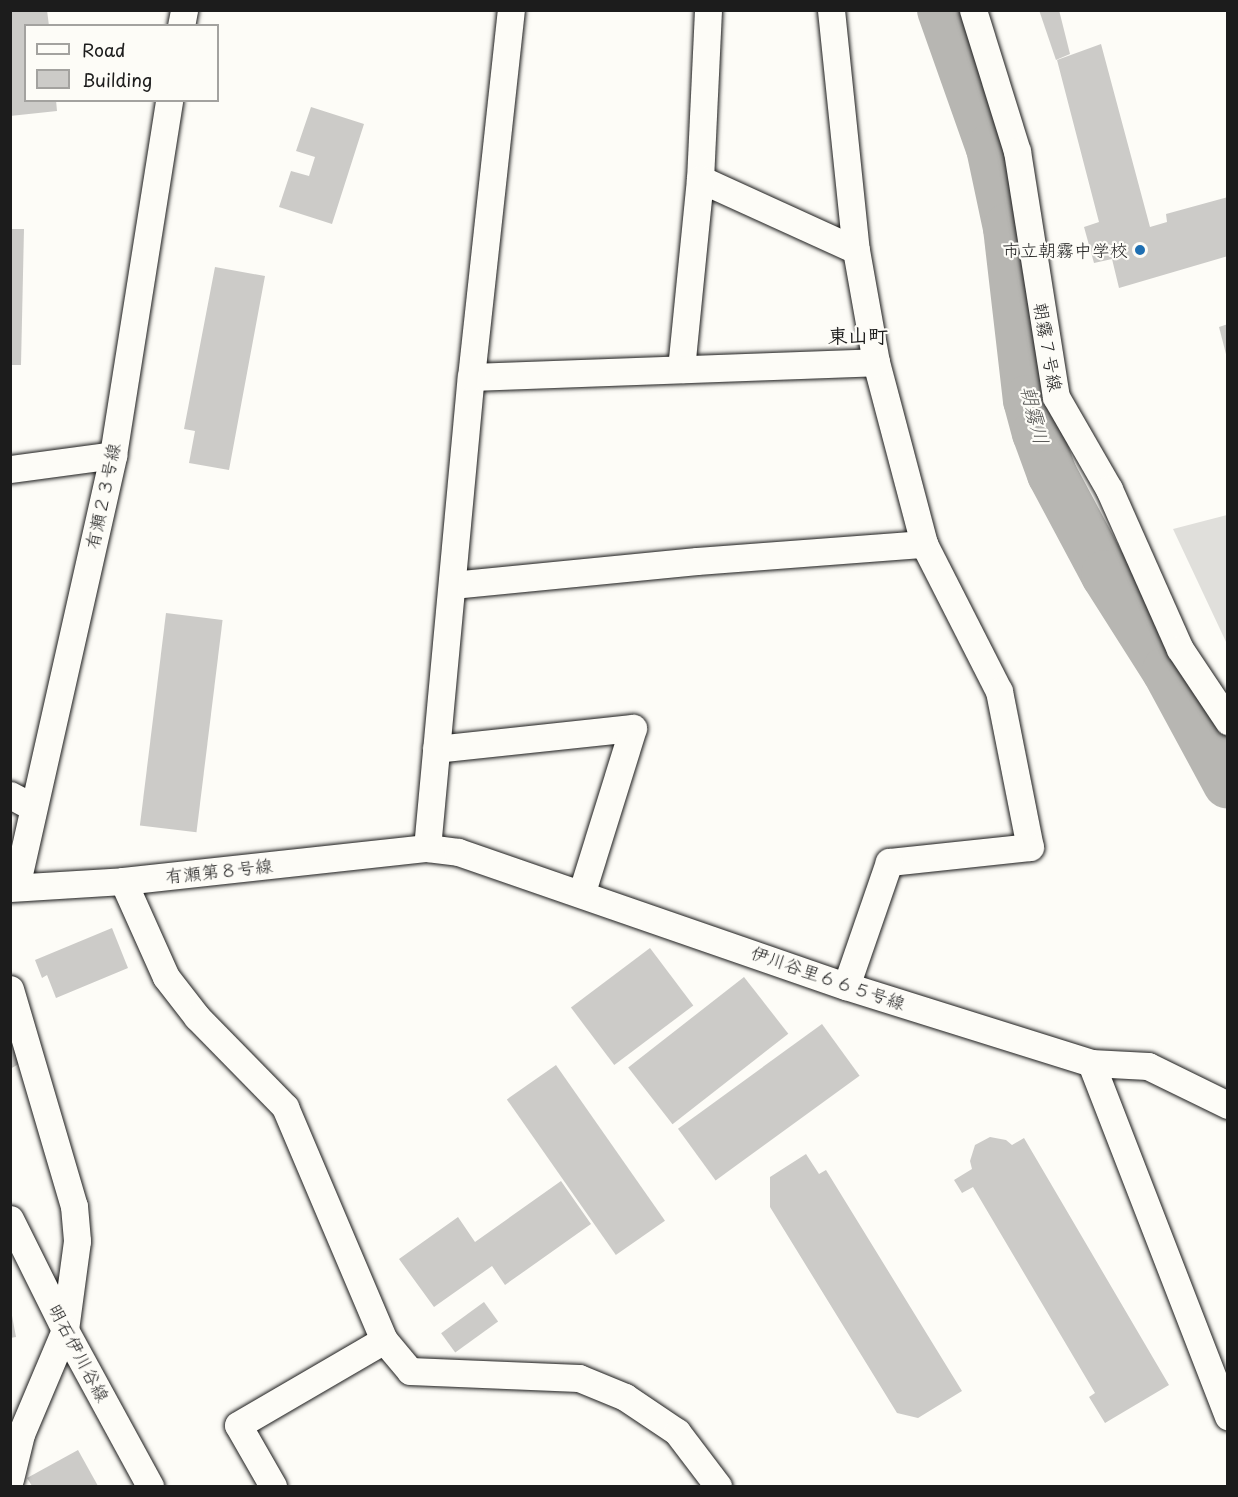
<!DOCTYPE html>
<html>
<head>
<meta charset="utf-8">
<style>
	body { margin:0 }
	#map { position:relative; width:1238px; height:1497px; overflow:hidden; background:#fdfcf7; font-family:"Playpen Sans","Klee One",sans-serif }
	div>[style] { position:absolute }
	.green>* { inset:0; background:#e0dfdb }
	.river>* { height:50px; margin:-25px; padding:0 25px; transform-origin:25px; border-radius:25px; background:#b7b6b2 }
	.building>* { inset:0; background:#cccbc8; transform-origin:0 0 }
	.roads { filter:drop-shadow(0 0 2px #1c1c1c) drop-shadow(0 0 2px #1c1c1c) }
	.minor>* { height:27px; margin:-13.5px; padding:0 13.5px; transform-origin:13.5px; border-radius:13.5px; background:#fdfcf7 }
	.dots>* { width:16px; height:16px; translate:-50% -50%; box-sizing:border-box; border:3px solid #fdfcf7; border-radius:50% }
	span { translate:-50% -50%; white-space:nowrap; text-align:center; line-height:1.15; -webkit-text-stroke:4.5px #fdfcf7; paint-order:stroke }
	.poi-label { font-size:18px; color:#1c1c1c }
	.right { translate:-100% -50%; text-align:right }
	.street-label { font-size:18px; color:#1c1c1c }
	.neighbourhood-label { font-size:20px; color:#1c1c1c; font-weight:700 }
	.water-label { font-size:20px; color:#5a5a58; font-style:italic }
	.frame { position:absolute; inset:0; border:12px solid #1c1c1c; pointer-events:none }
	.legend { position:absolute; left:24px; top:24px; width:195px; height:78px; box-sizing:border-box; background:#fdfcf7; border:2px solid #a3a29f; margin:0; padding:8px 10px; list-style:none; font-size:18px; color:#1c1c1c }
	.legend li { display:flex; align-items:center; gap:12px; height:30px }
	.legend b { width:30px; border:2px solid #a3a29f }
</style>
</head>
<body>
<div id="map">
	<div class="green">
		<i style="clip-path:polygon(1227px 515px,1228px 515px,1227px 644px,1173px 529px)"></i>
	</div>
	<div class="river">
		<i style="left:942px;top:10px;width:146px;rotate:70.5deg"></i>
		<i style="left:991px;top:148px;width:82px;rotate:78deg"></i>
		<i style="left:1008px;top:228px;width:173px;rotate:83.4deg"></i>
		<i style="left:1028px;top:400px;width:34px;rotate:75deg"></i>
		<i style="left:1037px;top:433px;width:44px;rotate:69.9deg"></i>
		<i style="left:1052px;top:474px;width:115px;rotate:61.9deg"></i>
		<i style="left:1106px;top:575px;width:114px;rotate:57.6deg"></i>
		<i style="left:1167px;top:671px;width:128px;rotate:61.6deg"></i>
	</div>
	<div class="building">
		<i style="clip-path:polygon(47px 10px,49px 26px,26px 26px,26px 100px,56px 100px,57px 111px,10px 116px,10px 11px)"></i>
		<i style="clip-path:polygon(1039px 10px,1059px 10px,1070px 54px,1056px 60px)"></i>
		<i style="clip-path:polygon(1101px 44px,1150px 227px,1167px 222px,1166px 214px,1228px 197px,1228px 256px,1119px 288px,1112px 259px,1094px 263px,1084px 227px,1099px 222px,1057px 60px)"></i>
		<i style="clip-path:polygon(311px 107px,364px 124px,332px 224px,279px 207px,291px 171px,309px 176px,315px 157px,296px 151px)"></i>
		<i style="clip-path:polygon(10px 229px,24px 229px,21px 365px,10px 365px)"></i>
		<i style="clip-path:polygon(215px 267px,265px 276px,229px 470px,189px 463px,195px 431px,184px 429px)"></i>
		<i style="clip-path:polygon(1228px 324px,1228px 358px,1227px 358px,1219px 327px)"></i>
		<i style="left:166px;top:613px;width:57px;height:214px;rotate:7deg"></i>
		<i style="clip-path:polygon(112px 928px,128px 968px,56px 998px,47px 975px,42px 978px,35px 960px)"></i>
		<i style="left:650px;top:948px;width:72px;height:99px;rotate:53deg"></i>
		<i style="left:744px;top:977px;width:72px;height:147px;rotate:52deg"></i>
		<i style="clip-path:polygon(10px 1023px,24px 1061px,10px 1069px)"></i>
		<i style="left:822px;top:1024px;width:64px;height:178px;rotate:54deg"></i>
		<i style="left:556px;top:1065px;width:190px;height:60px;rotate:55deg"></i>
		<i style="clip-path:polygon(990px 1137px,1006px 1140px,1012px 1145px,1024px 1138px,1169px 1385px,1105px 1423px,1089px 1397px,1095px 1393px,973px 1187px,962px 1193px,954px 1180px,972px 1169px,970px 1161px,975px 1145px)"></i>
		<i style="clip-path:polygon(806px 1154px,819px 1174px,826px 1170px,962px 1391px,918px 1418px,897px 1413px,770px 1207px,770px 1177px)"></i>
		<i style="clip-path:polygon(561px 1181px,591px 1224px,505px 1285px,492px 1266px,434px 1307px,399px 1259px,458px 1217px,475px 1242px)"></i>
		<i style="left:484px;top:1302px;width:24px;height:53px;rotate:54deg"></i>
		<i style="clip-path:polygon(10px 1305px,16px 1337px,10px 1338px)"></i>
		<i style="clip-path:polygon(78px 1450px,98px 1486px,32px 1486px,27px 1478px)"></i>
	</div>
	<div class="roads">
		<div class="minor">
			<i style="left:708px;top:10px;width:169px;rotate:92.7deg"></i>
			<i style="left:700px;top:179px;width:171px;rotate:24.5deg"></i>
			<i style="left:831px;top:10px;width:241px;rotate:84.1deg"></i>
			<i style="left:856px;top:250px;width:114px;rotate:79.9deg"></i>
			<i style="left:876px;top:362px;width:188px;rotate:75.2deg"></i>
			<i style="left:924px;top:544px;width:165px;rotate:63deg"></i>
			<i style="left:999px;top:691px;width:159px;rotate:78.8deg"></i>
			<i style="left:1030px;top:847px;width:142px;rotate:173.9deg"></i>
			<i style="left:889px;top:862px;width:131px;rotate:109.1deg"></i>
			<i style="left:973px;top:10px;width:148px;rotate:72.7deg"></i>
			<i style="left:1017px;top:151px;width:249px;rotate:81deg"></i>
			<i style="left:1056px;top:397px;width:106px;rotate:60.1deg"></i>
			<i style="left:1109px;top:489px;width:175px;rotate:66.1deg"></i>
			<i style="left:1180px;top:649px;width:87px;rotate:56.3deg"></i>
			<i style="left:181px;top:26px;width:16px;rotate:-79deg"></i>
			<i style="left:681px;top:369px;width:191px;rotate:-84.3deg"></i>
			<i style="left:471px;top:377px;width:405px;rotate:-2.1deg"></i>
			<i style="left:10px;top:469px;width:104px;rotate:-7.7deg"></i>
			<i style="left:452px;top:585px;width:246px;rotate:-5.6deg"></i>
			<i style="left:697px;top:561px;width:228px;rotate:-4.3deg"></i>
			<i style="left:436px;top:749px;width:198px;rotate:-6.1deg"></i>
			<i style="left:633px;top:728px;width:172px;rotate:107.3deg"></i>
			<i style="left:10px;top:795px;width:26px;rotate:28deg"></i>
			<i style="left:427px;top:848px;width:473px;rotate:-84.7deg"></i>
			<i style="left:471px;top:377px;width:369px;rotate:-83.8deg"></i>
			<i style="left:123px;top:881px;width:105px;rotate:65.9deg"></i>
			<i style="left:166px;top:977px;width:51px;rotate:52.2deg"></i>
			<i style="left:197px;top:1017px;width:126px;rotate:45.6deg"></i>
			<i style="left:285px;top:1107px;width:253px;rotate:67deg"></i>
			<i style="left:384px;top:1340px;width:40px;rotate:50deg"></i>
			<i style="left:410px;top:1371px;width:169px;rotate:2.4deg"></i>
			<i style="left:579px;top:1378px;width:50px;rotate:22.4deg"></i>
			<i style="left:625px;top:1397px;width:63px;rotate:33.9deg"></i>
			<i style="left:677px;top:1432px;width:68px;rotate:52.8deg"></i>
			<i style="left:16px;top:887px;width:443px;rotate:-77.3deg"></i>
			<i style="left:113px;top:455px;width:359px;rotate:-81deg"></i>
			<i style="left:10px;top:888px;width:113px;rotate:-3.5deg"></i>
			<i style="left:123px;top:881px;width:306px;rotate:-6.2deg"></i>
			<i style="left:427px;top:848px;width:31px;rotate:7deg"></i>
			<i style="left:458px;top:852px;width:410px;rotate:19.1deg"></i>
			<i style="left:846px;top:986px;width:257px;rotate:17.4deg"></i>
			<i style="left:1091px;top:1063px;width:57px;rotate:3deg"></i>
			<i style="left:1148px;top:1066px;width:89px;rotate:26deg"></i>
			<i style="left:10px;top:989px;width:226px;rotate:73.6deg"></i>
			<i style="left:74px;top:1206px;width:35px;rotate:85deg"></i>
			<i style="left:77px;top:1241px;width:90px;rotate:97.7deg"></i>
			<i style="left:65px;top:1330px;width:113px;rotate:112.9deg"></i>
			<i style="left:21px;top:1434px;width:46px;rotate:103.7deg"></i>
			<i style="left:1091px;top:1063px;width:379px;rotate:68.8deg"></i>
			<i style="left:10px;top:1219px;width:124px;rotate:63.6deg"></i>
			<i style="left:65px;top:1330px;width:178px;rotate:61.4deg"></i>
			<i style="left:273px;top:1486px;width:70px;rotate:-119.8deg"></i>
			<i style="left:238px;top:1425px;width:169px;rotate:-30.2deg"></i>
		</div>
	</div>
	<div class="dots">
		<i style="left:1140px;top:250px;background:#1f6fb2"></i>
	</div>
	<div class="poi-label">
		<span class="right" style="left:1128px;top:250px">市立朝霧中学校</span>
	</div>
	<div class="street-label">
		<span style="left:1048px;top:347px;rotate:80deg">朝霧７号線</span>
		<span style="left:103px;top:496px;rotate:-78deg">有瀬２３号線</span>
		<span style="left:219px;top:871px;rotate:-6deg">有瀬第８号線</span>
		<span style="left:828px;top:978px;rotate:19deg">伊川谷里６６５号線</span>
		<span style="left:79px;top:1353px;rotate:62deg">明石伊川谷線</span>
	</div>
	<div class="neighbourhood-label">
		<span style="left:858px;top:335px">東山町</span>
	</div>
	<div class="water-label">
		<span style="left:1035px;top:415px;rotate:76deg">朝霧川</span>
	</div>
	<div class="frame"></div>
	<ul class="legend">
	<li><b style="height:8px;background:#fdfcf7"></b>Road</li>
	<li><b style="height:16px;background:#cccbc8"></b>Building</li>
	</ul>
</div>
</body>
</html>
